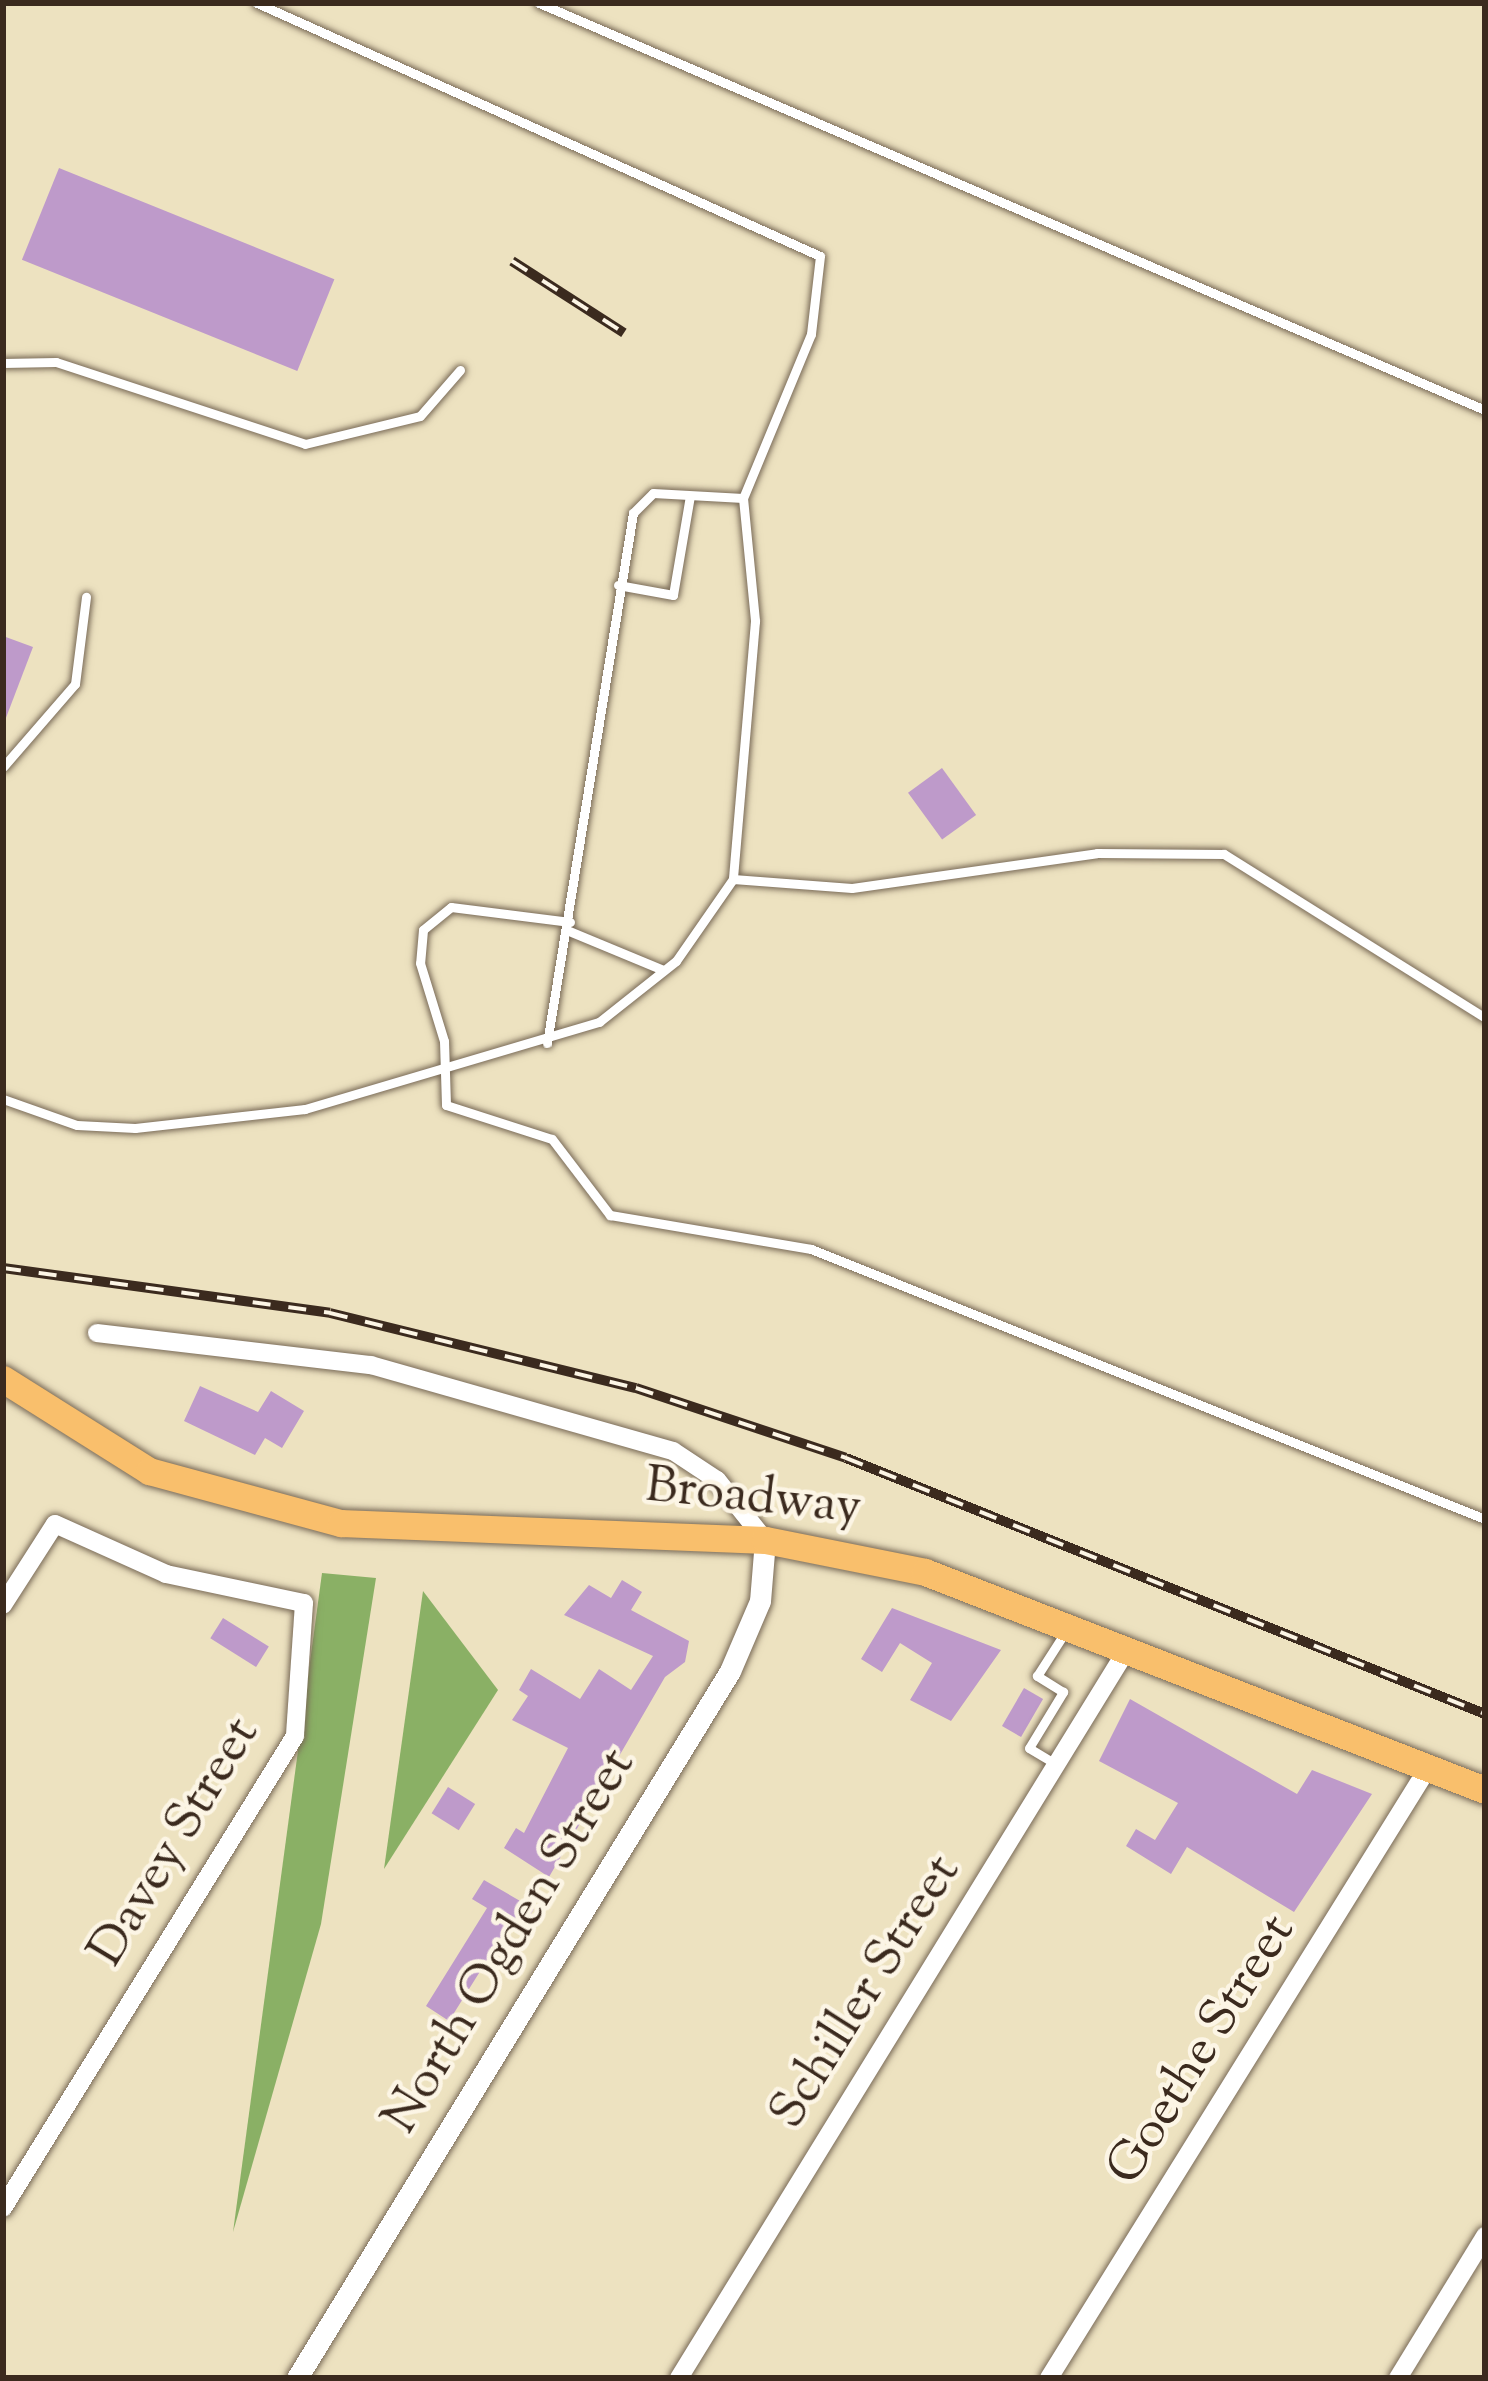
<!DOCTYPE html>
<html>
<head>
<meta charset="utf-8">
<style>
	body { margin:0 }
	#map { position:relative; width:1488px; height:2381px; overflow:hidden; background:#ede2c0; font-family:"Sorts Mill Goudy",serif }
	div>[style] { position:absolute }
	.forest>* { inset:0; background:#8ab065 }
	.building>* { inset:0; background:#be9aca; transform-origin:0 0 }
	.roads { filter:drop-shadow(0 0 3px #796a57) drop-shadow(0 0 3px #796a57) }
	.service>* { height:9px; margin:-4.5px; padding:0 4.5px; transform-origin:4.5px; border-radius:4.5px; background:#fff }
	.minor>* { height:18px; margin:-9px; padding:0 9px; transform-origin:9px; border-radius:9px; background:#fff }
	.tertiary>* { height:21px; margin:-10.5px; padding:0 10.5px; transform-origin:10.5px; border-radius:10.5px; background:#fff }
	.primary>* { height:27px; margin:-13.5px; padding:0 13.5px; transform-origin:13.5px; border-radius:13.5px; background:#f9bf6c }
	.rail>* { height:10px; margin-top:-5px; transform-origin:0; background:repeating-linear-gradient(90deg,#fcf5e5 0 18px,#3b2a1e 0 36px); box-sizing:border-box; border-block:3px solid #3b2a1e }
	span { translate:-50% -50%; white-space:nowrap; text-align:center; line-height:1.15; -webkit-text-stroke:9px #fcf5e5; paint-order:stroke }
	.street-label { font-size:51px; color:#3b2a1e }
	.frame { position:absolute; inset:0; border:6px solid #3b2a1e; pointer-events:none }
</style>
</head>
<body>
<div id="map">
	<div class="forest">
		<i style="clip-path:polygon(322px 1573px,376px 1578px,321px 1924px,233px 2232px)"></i>
		<i style="clip-path:polygon(423px 1591px,498px 1690px,384px 1869px)"></i>
	</div>
	<div class="building">
		<i style="left:59px;top:168px;width:297px;height:99px;rotate:22deg"></i>
		<i style="clip-path:polygon(3px 636px,33px 647px,4px 723px,3px 723px)"></i>
		<i style="left:942px;top:768px;width:58px;height:42px;rotate:54deg"></i>
		<i style="clip-path:polygon(200px 1386px,258px 1412px,271px 1391px,304px 1411px,282px 1448px,265px 1438px,255px 1455px,184px 1421px)"></i>
		<i style="clip-path:polygon(622px 1580px,642px 1592px,631px 1610px,689px 1641px,685px 1662px,665px 1677px,549px 1877px,504px 1848px,516px 1828px,524px 1833px,568px 1748px,512px 1720px,528px 1696px,519px 1690px,531px 1669px,580px 1699px,599px 1669px,631px 1690px,653px 1656px,564px 1615px,589px 1585px,611px 1598px)"></i>
		<i style="clip-path:polygon(892px 1608px,1001px 1650px,951px 1721px,910px 1700px,932px 1663px,900px 1643px,882px 1672px,861px 1659px)"></i>
		<i style="left:223px;top:1618px;width:54px;height:24px;rotate:32deg"></i>
		<i style="left:1024px;top:1688px;width:22px;height:44px;rotate:30deg"></i>
		<i style="clip-path:polygon(1130px 1699px,1297px 1794px,1312px 1770px,1372px 1794px,1294px 1912px,1187px 1847px,1171px 1874px,1126px 1846px,1136px 1829px,1155px 1840px,1178px 1803px,1099px 1761px)"></i>
		<i style="left:448px;top:1787px;width:32px;height:31px;rotate:32deg"></i>
		<i style="clip-path:polygon(484px 1880px,534px 1909px,522px 1929px,511px 1922px,449px 2021px,426px 2006px,487px 1908px,472px 1899px)"></i>
	</div>
	<div class="roads">
		<div class="service">
			<i style="left:257px;top:3px;width:617px;rotate:24.2deg"></i>
			<i style="left:820px;top:256px;width:79px;rotate:96.6deg"></i>
			<i style="left:811px;top:334px;width:178px;rotate:112.5deg"></i>
			<i style="left:743px;top:498px;width:124px;rotate:84.4deg"></i>
			<i style="left:755px;top:621px;width:259px;rotate:94.9deg"></i>
			<i style="left:539px;top:3px;width:1030px;rotate:23.28deg"></i>
			<i style="left:3px;top:363px;width:53px;rotate:-1.1deg"></i>
			<i style="left:56px;top:362px;width:262px;rotate:18.2deg"></i>
			<i style="left:305px;top:444px;width:118px;rotate:-13.7deg"></i>
			<i style="left:420px;top:416px;width:61px;rotate:-49deg"></i>
			<i style="left:618px;top:585px;width:56px;rotate:10.3deg"></i>
			<i style="left:673px;top:595px;width:100px;rotate:-80.3deg"></i>
			<i style="left:3px;top:767px;width:110px;rotate:-49.1deg"></i>
			<i style="left:75px;top:684px;width:88px;rotate:-82.8deg"></i>
			<i style="left:570px;top:922px;width:120px;rotate:-172.8deg"></i>
			<i style="left:451px;top:907px;width:36px;rotate:141deg"></i>
			<i style="left:423px;top:930px;width:33px;rotate:95deg"></i>
			<i style="left:420px;top:963px;width:82px;rotate:72.9deg"></i>
			<i style="left:444px;top:1041px;width:64px;rotate:88.2deg"></i>
			<i style="left:446px;top:1105px;width:111px;rotate:17.8deg"></i>
			<i style="left:552px;top:1139px;width:96px;rotate:52.7deg"></i>
			<i style="left:610px;top:1215px;width:204px;rotate:9.6deg"></i>
			<i style="left:811px;top:1249px;width:726px;rotate:21.83deg"></i>
			<i style="left:569px;top:931px;width:102px;rotate:22.5deg"></i>
			<i style="left:547px;top:1043px;width:537px;rotate:-80.78deg"></i>
			<i style="left:633px;top:513px;width:28px;rotate:-45deg"></i>
			<i style="left:653px;top:493px;width:90px;rotate:3.2deg"></i>
			<i style="left:3px;top:1099px;width:78px;rotate:19.4deg"></i>
			<i style="left:77px;top:1125px;width:58px;rotate:3deg"></i>
			<i style="left:135px;top:1128px;width:171px;rotate:-6.4deg"></i>
			<i style="left:305px;top:1109px;width:307px;rotate:-16.5deg"></i>
			<i style="left:599px;top:1022px;width:98px;rotate:-38.4deg"></i>
			<i style="left:676px;top:961px;width:100px;rotate:-55.2deg"></i>
			<i style="left:733px;top:879px;width:119px;rotate:4.3deg"></i>
			<i style="left:852px;top:888px;width:247px;rotate:-8.1deg"></i>
			<i style="left:1097px;top:853px;width:127px;rotate:0.5deg"></i>
			<i style="left:1224px;top:854px;width:308px;rotate:32.1deg"></i>
			<i style="left:1054px;top:1763px;width:29px;rotate:-149deg"></i>
			<i style="left:1029px;top:1748px;width:66px;rotate:-58.7deg"></i>
			<i style="left:1063px;top:1692px;width:31px;rotate:-148deg"></i>
			<i style="left:1037px;top:1676px;width:50px;rotate:-57.3deg"></i>
		</div>
		<div class="minor">
			<i style="left:97px;top:1333px;width:276px;rotate:6.7deg"></i>
			<i style="left:371px;top:1365px;width:314px;rotate:15.9deg"></i>
			<i style="left:673px;top:1451px;width:53px;rotate:33.4deg"></i>
			<i style="left:717px;top:1480px;width:77px;rotate:51.3deg"></i>
			<i style="left:3px;top:1605px;width:96px;rotate:-57.3deg"></i>
			<i style="left:55px;top:1524px;width:122px;rotate:24.2deg"></i>
			<i style="left:166px;top:1574px;width:141px;rotate:11.9deg"></i>
			<i style="left:304px;top:1603px;width:133px;rotate:93.9deg"></i>
			<i style="left:295px;top:1736px;width:555px;rotate:121.74deg"></i>
			<i style="left:679px;top:2378px;width:853px;rotate:-58.41deg"></i>
			<i style="left:1049px;top:2378px;width:718px;rotate:-58.15deg"></i>
			<i style="left:1398px;top:2378px;width:167px;rotate:-58.5deg"></i>
		</div>
		<div class="tertiary">
			<i style="left:297px;top:2378px;width:829px;rotate:-58.51deg"></i>
			<i style="left:730px;top:1671px;width:76px;rotate:-66.8deg"></i>
			<i style="left:760px;top:1601px;width:61px;rotate:-85.3deg"></i>
		</div>
		<div class="primary">
			<i style="left:3px;top:1379px;width:173px;rotate:32.2deg"></i>
			<i style="left:149px;top:1471px;width:199px;rotate:15.2deg"></i>
			<i style="left:341px;top:1523px;width:424px;rotate:2.3deg"></i>
			<i style="left:765px;top:1540px;width:163px;rotate:11.3deg"></i>
			<i style="left:925px;top:1572px;width:601px;rotate:21.27deg"></i>
		</div>
	</div>
	<div class="rail">
		<i style="left:512px;top:261px;width:133px;rotate:32.7deg"></i>
		<i style="left:3px;top:1268px;width:330px;rotate:7.8deg"></i>
		<i style="left:330px;top:1313px;width:315px;rotate:13.8deg"></i>
		<i style="left:636px;top:1388px;width:221px;rotate:18.4deg"></i>
		<i style="left:846px;top:1458px;width:688px;rotate:21.83deg"></i>
	</div>
	<div class="street-label">
		<span style="left:753px;top:1499px;rotate:6deg">Broadway</span>
		<span style="left:176px;top:1843px;rotate:-59deg">Davey Street</span>
		<span style="left:511px;top:1942px;rotate:-59deg">North Ogden Street</span>
		<span style="left:867px;top:1993px;rotate:-58deg">Schiller Street</span>
		<span style="left:1203px;top:2051px;rotate:-58deg">Goethe Street</span>
	</div>
	<div class="frame"></div>
</div>
</body>
</html>
